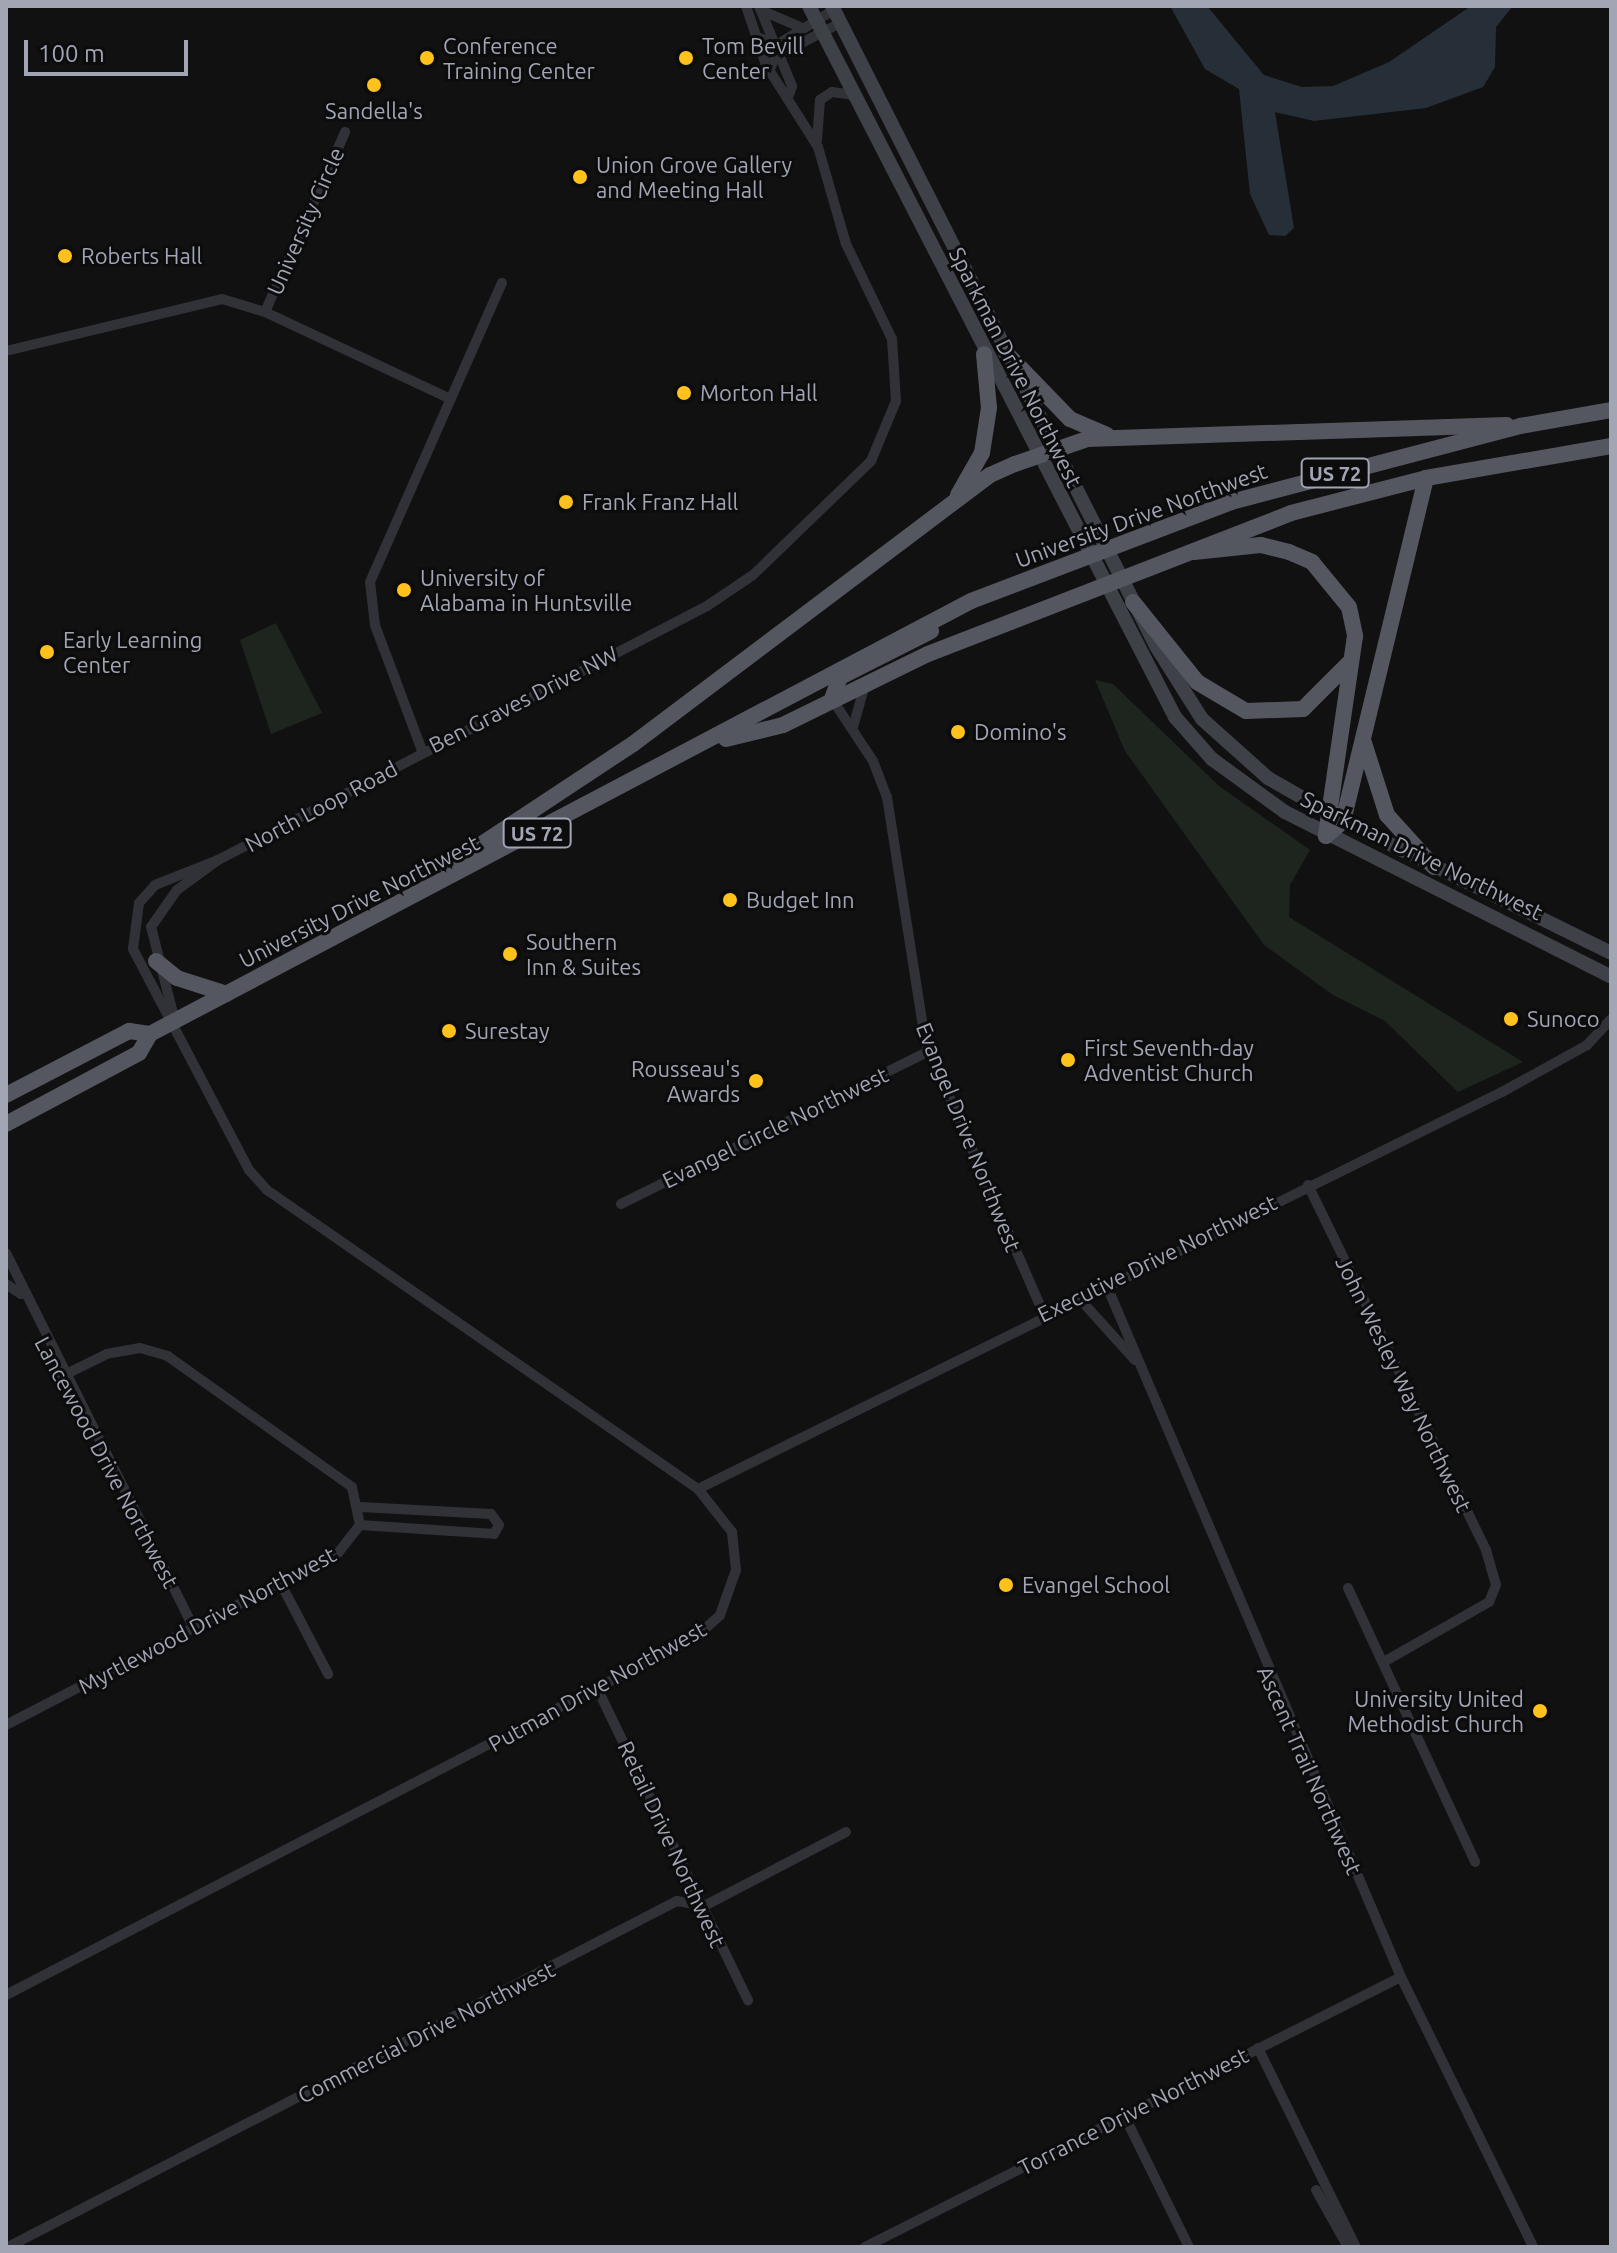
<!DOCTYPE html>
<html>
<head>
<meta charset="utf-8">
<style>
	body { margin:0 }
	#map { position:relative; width:1617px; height:2253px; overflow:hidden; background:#111112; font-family:Ubuntu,sans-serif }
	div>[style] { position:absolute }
	.green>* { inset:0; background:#1d251e }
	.water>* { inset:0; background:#262e37 }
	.minor>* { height:10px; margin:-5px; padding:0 5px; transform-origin:5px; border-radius:5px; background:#313238 }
	.secondary>* { height:14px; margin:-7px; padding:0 7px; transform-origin:7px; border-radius:7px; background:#3f4148 }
	.trunk>* { height:16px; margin:-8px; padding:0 8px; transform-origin:8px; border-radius:8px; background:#555760 }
	.dots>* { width:22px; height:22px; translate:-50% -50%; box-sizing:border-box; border:4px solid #0c0c0d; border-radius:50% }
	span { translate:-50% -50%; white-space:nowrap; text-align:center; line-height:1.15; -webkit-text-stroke:6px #0c0c0d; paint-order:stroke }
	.shield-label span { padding:2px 6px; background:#0c0c0d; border:2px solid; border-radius:6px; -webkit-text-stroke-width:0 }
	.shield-label { font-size:20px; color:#a1a5b4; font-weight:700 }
	.poi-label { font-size:22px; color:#a1a5b4 }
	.left { translate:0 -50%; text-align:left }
	.right { translate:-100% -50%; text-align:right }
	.street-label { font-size:22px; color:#a1a5b4 }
	.frame { position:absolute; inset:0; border:8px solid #a1a5b4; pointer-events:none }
	.scale { position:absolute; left:24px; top:40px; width:164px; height:36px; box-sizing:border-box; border:4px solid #a1a5b4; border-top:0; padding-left:10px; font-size:24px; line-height:28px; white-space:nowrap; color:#a1a5b4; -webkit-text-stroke:6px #0c0c0d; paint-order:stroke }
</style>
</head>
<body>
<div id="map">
	<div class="green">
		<i style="clip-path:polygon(276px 623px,322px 713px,271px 734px,240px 640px)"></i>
		<i style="clip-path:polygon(1095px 680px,1113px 684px,1219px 786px,1310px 850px,1290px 885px,1289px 917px,1523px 1062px,1458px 1092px,1385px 1021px,1333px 995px,1264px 945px,1125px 751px)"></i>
	</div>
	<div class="water">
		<i style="clip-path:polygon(1170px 6px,1207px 6px,1264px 75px,1302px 87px,1333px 86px,1389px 62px,1471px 6px,1513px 6px,1496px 27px,1495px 67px,1483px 87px,1426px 108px,1314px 121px,1275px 112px,1294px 228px,1285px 236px,1269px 235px,1250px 194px,1239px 89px,1205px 69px)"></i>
	</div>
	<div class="minor">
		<i style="left:759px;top:6px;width:87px;rotate:67.6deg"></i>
		<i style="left:792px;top:86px;width:9px;rotate:108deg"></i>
		<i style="left:763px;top:11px;width:40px;rotate:23.4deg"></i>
		<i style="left:755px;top:36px;width:36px;rotate:23deg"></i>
		<i style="left:788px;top:50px;width:59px;rotate:-27.4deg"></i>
		<i style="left:769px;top:71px;width:33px;rotate:-65deg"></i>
		<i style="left:783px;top:41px;width:60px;rotate:-31.3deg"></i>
		<i style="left:817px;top:140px;width:40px;rotate:-85.7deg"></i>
		<i style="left:820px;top:100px;width:14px;rotate:-34deg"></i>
		<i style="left:832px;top:92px;width:22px;rotate:8deg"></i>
		<i style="left:265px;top:312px;width:197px;rotate:-66deg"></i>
		<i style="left:6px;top:351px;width:222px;rotate:-13.5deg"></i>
		<i style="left:222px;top:299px;width:45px;rotate:16.8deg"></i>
		<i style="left:265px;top:312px;width:205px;rotate:25.1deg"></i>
		<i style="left:832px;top:699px;width:74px;rotate:56.5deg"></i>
		<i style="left:873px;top:761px;width:39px;rotate:69deg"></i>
		<i style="left:887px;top:797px;width:247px;rotate:81.1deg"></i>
		<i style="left:925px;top:1041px;width:296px;rotate:66.5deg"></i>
		<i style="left:853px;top:727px;width:41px;rotate:-74.2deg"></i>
		<i style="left:423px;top:753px;width:137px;rotate:-110.6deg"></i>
		<i style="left:375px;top:625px;width:43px;rotate:-96.6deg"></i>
		<i style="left:370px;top:582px;width:327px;rotate:-66.2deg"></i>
		<i style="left:175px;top:1021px;width:97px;rotate:-104.3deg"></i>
		<i style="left:151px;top:927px;width:45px;rotate:-54.9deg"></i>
		<i style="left:177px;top:890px;width:51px;rotate:-36.2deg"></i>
		<i style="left:218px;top:860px;width:551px;rotate:-27.45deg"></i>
		<i style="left:707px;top:606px;width:55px;rotate:-34deg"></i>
		<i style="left:753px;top:575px;width:164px;rotate:-44deg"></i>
		<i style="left:871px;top:461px;width:65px;rotate:-67.4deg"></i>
		<i style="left:896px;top:401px;width:62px;rotate:-93.7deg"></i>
		<i style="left:892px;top:339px;width:106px;rotate:-115.8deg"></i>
		<i style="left:846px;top:244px;width:101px;rotate:-106.1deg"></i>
		<i style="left:818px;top:147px;width:97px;rotate:-122.4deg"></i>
		<i style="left:766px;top:65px;width:62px;rotate:-108.7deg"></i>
		<i style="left:1308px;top:1185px;width:406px;rotate:64deg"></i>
		<i style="left:1486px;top:1550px;width:36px;rotate:74deg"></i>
		<i style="left:1496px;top:1585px;width:18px;rotate:112deg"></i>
		<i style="left:1489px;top:1602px;width:121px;rotate:150.3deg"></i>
		<i style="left:621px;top:1204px;width:344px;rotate:-26.4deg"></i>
		<i style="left:6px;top:1253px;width:420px;rotate:63.4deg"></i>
		<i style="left:6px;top:1284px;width:18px;rotate:34deg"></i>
		<i style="left:1106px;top:1284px;width:753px;rotate:66.94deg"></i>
		<i style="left:1401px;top:1977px;width:301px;rotate:63.9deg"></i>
		<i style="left:1078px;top:1297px;width:85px;rotate:47.9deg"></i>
		<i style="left:698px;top:1489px;width:897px;rotate:-26.28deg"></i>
		<i style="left:1502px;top:1092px;width:97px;rotate:-28.9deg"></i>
		<i style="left:1587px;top:1045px;width:35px;rotate:-47deg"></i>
		<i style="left:360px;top:1525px;width:134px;rotate:3.8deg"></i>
		<i style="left:494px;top:1534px;width:10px;rotate:-61deg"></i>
		<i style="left:499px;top:1525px;width:14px;rotate:-126deg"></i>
		<i style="left:491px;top:1514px;width:131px;rotate:-176.9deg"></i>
		<i style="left:280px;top:1582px;width:104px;rotate:62.4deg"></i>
		<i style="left:1348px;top:1588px;width:302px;rotate:65.1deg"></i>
		<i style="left:597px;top:1688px;width:347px;rotate:64.2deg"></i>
		<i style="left:6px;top:1725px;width:374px;rotate:-27.4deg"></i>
		<i style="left:338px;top:1553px;width:36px;rotate:-52deg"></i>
		<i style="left:360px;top:1525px;width:39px;rotate:-102deg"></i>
		<i style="left:352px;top:1487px;width:226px;rotate:-144.6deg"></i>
		<i style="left:168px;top:1356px;width:29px;rotate:-164deg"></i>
		<i style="left:140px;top:1348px;width:34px;rotate:170deg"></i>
		<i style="left:107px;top:1354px;width:50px;rotate:153.9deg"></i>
		<i style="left:6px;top:1995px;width:779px;rotate:-27.45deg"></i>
		<i style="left:697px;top:1636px;width:31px;rotate:-42deg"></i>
		<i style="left:720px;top:1615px;width:48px;rotate:-70.4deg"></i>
		<i style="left:736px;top:1570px;width:38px;rotate:-96deg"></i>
		<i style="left:732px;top:1532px;width:55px;rotate:-128.3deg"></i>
		<i style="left:698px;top:1489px;width:525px;rotate:-145.25deg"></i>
		<i style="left:267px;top:1190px;width:27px;rotate:-132deg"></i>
		<i style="left:249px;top:1170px;width:250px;rotate:-117.7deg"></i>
		<i style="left:133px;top:949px;width:46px;rotate:-82.6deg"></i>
		<i style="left:139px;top:903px;width:24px;rotate:-48deg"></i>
		<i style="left:155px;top:885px;width:68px;rotate:-21.6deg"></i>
		<i style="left:1258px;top:2048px;width:222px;rotate:63.8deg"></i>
		<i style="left:1124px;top:2115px;width:147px;rotate:63.8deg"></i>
		<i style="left:1316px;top:2190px;width:65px;rotate:60.7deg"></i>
		<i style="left:8px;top:2247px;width:753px;rotate:-27.35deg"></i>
		<i style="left:677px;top:1901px;width:27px;rotate:10deg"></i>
		<i style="left:704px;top:1906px;width:160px;rotate:-27.5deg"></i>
		<i style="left:865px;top:2247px;width:600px;rotate:-26.74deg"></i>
	</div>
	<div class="secondary">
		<i style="left:809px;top:6px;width:800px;rotate:62.76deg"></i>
		<i style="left:1175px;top:717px;width:56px;rotate:48.6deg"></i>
		<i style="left:1212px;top:759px;width:90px;rotate:36deg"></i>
		<i style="left:1285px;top:812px;width:365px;rotate:26.8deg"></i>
		<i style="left:832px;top:6px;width:717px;rotate:63.15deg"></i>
		<i style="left:1156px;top:646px;width:86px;rotate:57.8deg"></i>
		<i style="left:1202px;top:719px;width:89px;rotate:41.8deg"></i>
		<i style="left:1268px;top:778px;width:86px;rotate:29.8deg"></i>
		<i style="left:1343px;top:821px;width:299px;rotate:26.2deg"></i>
	</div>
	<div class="trunk">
		<i style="left:1006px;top:353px;width:92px;rotate:45.9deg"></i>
		<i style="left:1070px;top:419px;width:40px;rotate:23.4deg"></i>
		<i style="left:958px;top:495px;width:48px;rotate:-60.3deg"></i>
		<i style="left:982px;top:453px;width:46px;rotate:-81.2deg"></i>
		<i style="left:989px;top:408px;width:54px;rotate:-95.3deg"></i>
		<i style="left:1194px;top:552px;width:67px;rotate:-6deg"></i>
		<i style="left:1261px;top:545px;width:29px;rotate:14deg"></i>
		<i style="left:1289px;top:552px;width:25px;rotate:23deg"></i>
		<i style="left:1312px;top:562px;width:58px;rotate:50.6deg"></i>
		<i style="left:1349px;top:607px;width:30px;rotate:78deg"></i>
		<i style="left:1355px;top:636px;width:202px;rotate:98.3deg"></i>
		<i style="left:1133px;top:602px;width:102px;rotate:51.3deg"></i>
		<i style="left:1197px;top:682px;width:57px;rotate:30.6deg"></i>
		<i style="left:1246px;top:711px;width:57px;rotate:-2deg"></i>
		<i style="left:1303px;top:709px;width:64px;rotate:-45deg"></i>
		<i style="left:832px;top:699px;width:23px;rotate:-70deg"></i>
		<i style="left:840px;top:677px;width:102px;rotate:-26.8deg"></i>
		<i style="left:726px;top:739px;width:59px;rotate:-13.8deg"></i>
		<i style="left:783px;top:725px;width:161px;rotate:-26.1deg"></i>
		<i style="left:928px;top:654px;width:389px;rotate:-21.2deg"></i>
		<i style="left:1291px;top:513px;width:139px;rotate:-14.5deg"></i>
		<i style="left:1426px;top:478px;width:188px;rotate:-9.8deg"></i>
		<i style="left:1364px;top:743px;width:76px;rotate:72.3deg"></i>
		<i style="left:1387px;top:815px;width:70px;rotate:47.9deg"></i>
		<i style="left:1326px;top:836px;width:23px;rotate:-41deg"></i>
		<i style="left:1343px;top:821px;width:353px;rotate:-76.4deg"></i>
		<i style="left:432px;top:877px;width:241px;rotate:-33.5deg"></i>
		<i style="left:633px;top:744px;width:447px;rotate:-37deg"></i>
		<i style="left:990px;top:475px;width:27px;rotate:-24deg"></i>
		<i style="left:1015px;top:464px;width:76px;rotate:-19.1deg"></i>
		<i style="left:1087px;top:439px;width:420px;rotate:-1.9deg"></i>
		<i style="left:156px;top:961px;width:27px;rotate:39deg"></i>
		<i style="left:177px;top:978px;width:52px;rotate:17.7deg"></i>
		<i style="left:6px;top:1095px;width:139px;rotate:-27.5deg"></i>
		<i style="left:129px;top:1031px;width:21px;rotate:8deg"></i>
		<i style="left:6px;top:1124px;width:151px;rotate:-28.1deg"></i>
		<i style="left:139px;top:1053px;width:22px;rotate:-60deg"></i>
		<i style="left:150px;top:1034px;width:928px;rotate:-27.81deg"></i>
		<i style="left:971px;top:601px;width:278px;rotate:-20.8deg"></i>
		<i style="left:1231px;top:502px;width:299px;rotate:-14.7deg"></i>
		<i style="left:1520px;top:426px;width:92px;rotate:-10deg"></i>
	</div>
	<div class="dots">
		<i style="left:427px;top:58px;background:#ffc21c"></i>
		<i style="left:686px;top:58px;background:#ffc21c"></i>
		<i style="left:374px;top:85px;background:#ffc21c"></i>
		<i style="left:580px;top:177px;background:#ffc21c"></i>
		<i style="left:65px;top:256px;background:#ffc21c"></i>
		<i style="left:684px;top:393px;background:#ffc21c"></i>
		<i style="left:566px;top:502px;background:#ffc21c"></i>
		<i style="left:404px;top:590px;background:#ffc21c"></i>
		<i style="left:47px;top:652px;background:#ffc21c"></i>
		<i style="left:958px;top:732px;background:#ffc21c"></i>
		<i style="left:730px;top:900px;background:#ffc21c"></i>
		<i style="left:510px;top:954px;background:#ffc21c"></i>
		<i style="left:1511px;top:1019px;background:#ffc21c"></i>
		<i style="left:449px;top:1031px;background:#ffc21c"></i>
		<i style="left:1068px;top:1060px;background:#ffc21c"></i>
		<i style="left:756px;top:1081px;background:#ffc21c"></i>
		<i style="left:1006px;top:1585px;background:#ffc21c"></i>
		<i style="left:1540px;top:1711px;background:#ffc21c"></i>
	</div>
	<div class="shield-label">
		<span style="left:1335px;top:473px">US 72</span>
		<span style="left:537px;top:833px">US 72</span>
	</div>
	<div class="poi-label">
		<span class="left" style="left:443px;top:58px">Conference<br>Training Center</span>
		<span class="left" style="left:702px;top:58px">Tom Bevill<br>Center</span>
		<span style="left:374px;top:111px">Sandella's</span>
		<span class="left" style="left:596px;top:177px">Union Grove Gallery<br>and Meeting Hall</span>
		<span class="left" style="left:81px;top:256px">Roberts Hall</span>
		<span class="left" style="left:700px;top:393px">Morton Hall</span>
		<span class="left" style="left:582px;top:502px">Frank Franz Hall</span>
		<span class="left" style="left:420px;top:590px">University of<br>Alabama in Huntsville</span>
		<span class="left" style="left:63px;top:652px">Early Learning<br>Center</span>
		<span class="left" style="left:974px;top:732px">Domino's</span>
		<span class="left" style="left:746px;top:900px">Budget Inn</span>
		<span class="left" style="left:526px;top:954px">Southern<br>Inn &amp; Suites</span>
		<span class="left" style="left:1527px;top:1019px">Sunoco</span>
		<span class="left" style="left:465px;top:1031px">Surestay</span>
		<span class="left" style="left:1084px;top:1060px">First Seventh-day<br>Adventist Church</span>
		<span class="right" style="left:740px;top:1081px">Rousseau's<br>Awards</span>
		<span class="left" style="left:1022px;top:1585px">Evangel School</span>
		<span class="right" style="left:1524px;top:1711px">University United<br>Methodist Church</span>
	</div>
	<div class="street-label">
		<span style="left:305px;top:221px;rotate:-66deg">University Circle</span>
		<span style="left:1016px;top:367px;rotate:63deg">Sparkman Drive Northwest</span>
		<span style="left:1141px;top:515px;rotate:-20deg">University Drive Northwest</span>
		<span style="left:523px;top:699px;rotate:-27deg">Ben Graves Drive NW</span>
		<span style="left:321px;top:806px;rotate:-28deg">North Loop Road</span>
		<span style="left:1422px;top:855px;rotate:26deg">Sparkman Drive Northwest</span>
		<span style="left:359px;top:901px;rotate:-27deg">University Drive Northwest</span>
		<span style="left:775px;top:1127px;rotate:-26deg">Evangel Circle Northwest</span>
		<span style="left:969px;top:1137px;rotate:68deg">Evangel Drive Northwest</span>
		<span style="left:1157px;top:1258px;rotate:-26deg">Executive Drive Northwest</span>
		<span style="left:1404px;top:1384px;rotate:64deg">John Wesley Way Northwest</span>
		<span style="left:107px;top:1462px;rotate:62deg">Lancewood Drive Northwest</span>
		<span style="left:207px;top:1620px;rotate:-28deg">Myrtlewood Drive Northwest</span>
		<span style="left:597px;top:1686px;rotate:-29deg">Putman Drive Northwest</span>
		<span style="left:1310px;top:1770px;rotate:66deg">Ascent Trail Northwest</span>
		<span style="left:672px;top:1844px;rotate:65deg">Retail Drive Northwest</span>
		<span style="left:426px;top:2032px;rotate:-27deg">Commercial Drive Northwest</span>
		<span style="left:1133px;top:2111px;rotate:-27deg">Torrance Drive Northwest</span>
	</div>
	<div class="frame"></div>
	<div class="scale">100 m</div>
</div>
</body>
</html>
